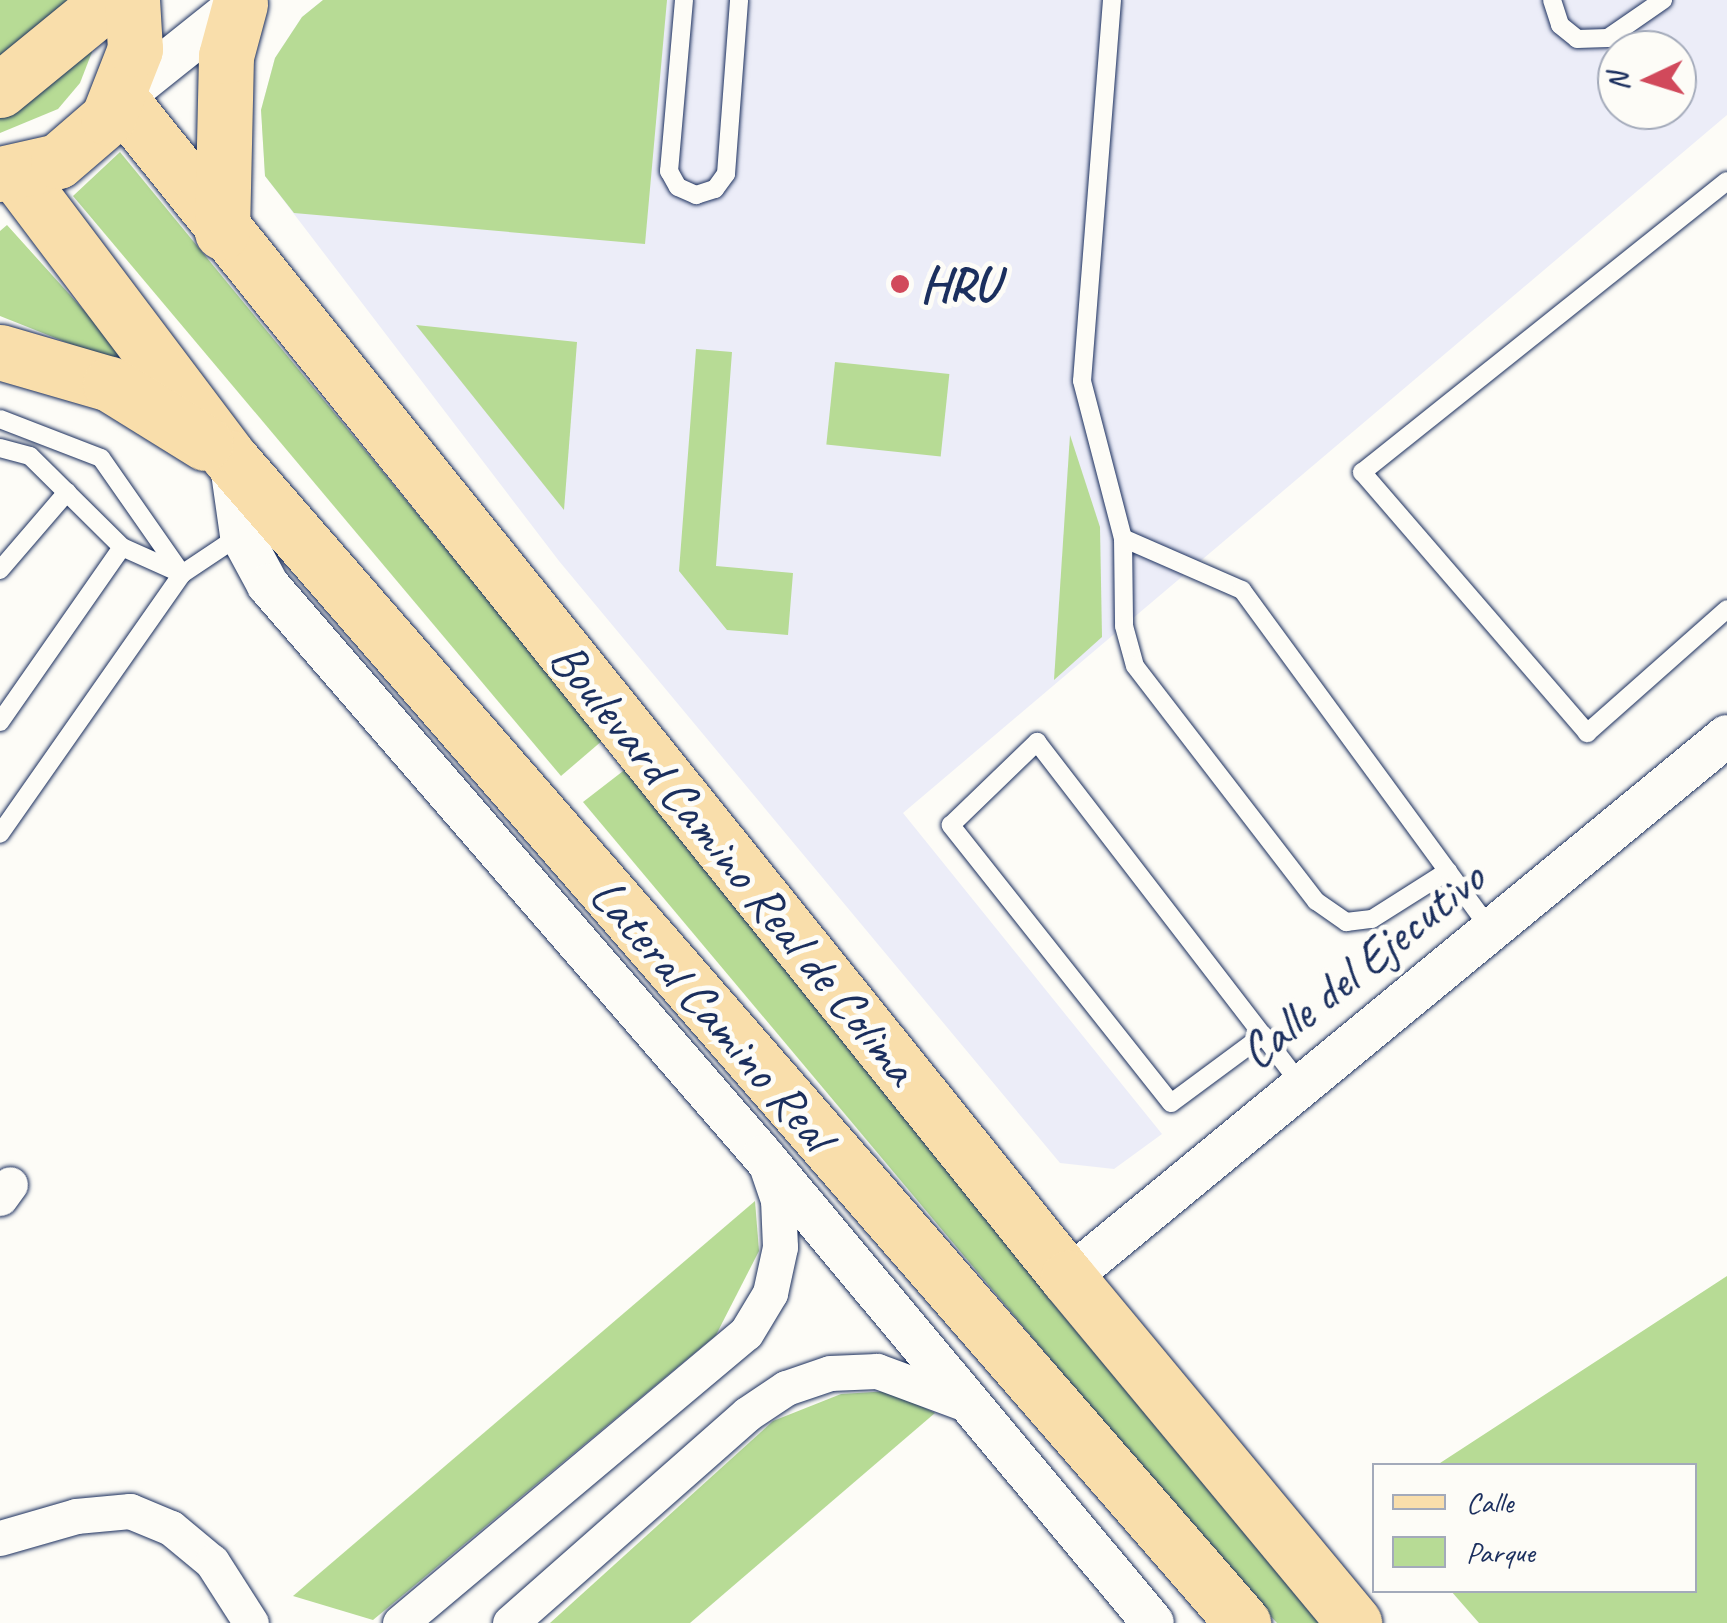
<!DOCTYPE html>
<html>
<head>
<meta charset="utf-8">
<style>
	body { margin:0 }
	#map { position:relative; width:1727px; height:1623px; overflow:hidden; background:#fdfcf7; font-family:Caveat,sans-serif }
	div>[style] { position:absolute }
	.built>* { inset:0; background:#ecedf8 }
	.green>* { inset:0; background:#b7db95; transform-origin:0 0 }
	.roads { filter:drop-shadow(0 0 2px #1b2f5e) drop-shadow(0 0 2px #1b2f5e) }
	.service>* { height:18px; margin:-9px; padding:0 9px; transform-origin:9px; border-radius:9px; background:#fdfcf7 }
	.minor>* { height:35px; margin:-17.5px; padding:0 17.5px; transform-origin:17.5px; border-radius:17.5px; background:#fdfcf7 }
	.tertiary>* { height:42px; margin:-21px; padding:0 21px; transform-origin:21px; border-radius:21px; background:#fdfcf7 }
	.primary>* { height:55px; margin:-27.5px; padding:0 27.5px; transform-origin:27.5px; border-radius:27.5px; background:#f9deab }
	.trunk>* { height:55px; margin:-27.5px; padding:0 27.5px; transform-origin:27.5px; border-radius:27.5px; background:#f9deab }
	.dots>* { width:28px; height:28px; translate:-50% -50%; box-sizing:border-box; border:5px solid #fdfcf7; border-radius:50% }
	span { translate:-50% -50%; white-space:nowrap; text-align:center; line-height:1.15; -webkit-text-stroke:10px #fdfcf7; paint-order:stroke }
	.poi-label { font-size:50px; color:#1b2f5e; font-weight:700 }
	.left { translate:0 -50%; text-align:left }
	.street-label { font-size:50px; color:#1b2f5e }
	.legend { position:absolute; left:1372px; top:1463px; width:325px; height:130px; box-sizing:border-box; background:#fdfcf7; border:2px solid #a3aaba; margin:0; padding:12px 18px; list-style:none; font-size:30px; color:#1b2f5e }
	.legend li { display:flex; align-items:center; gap:20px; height:50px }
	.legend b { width:50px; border:2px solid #a3aaba }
	.north { position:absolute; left:1597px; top:30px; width:100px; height:100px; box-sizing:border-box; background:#fdfcf7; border:2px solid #a3aaba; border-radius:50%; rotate:266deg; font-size:28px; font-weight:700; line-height:40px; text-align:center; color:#1b2f5e }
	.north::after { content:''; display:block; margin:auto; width:35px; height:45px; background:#d1495b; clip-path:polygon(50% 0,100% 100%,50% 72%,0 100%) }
</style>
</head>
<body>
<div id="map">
	<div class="built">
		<i style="clip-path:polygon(evenodd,323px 0,1727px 0,1727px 115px,903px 813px,1162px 1134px,1114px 1169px,1060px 1163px,559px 561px,265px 176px,261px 110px,275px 58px,302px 17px,323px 0,1617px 50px,1677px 50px,1677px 110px,1617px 110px,1617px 50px)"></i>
	</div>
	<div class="green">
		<i style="clip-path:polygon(0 0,88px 0,93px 19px,92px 52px,80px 83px,58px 109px,0 133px)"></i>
		<i style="clip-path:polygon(323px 0,667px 0,645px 244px,294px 213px,265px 176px,261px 110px,275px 58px,302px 17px)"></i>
		<i style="clip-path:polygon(120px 152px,603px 740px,561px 776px,73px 196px)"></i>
		<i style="clip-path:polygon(7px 225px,161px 396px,83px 349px,0 316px,0 231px)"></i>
		<i style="clip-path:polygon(416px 325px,577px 342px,564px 510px)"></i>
		<i style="clip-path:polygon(696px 349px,732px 352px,716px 566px,793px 573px,788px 635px,727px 630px,679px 571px)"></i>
		<i style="left:835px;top:362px;width:115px;height:83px;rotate:6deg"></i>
		<i style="clip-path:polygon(1070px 435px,1100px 527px,1102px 637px,1054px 680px)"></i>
		<i style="clip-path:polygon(627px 768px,1324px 1623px,1277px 1623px,1220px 1561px,583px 802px)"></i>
		<i style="clip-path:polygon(755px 1201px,759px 1251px,716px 1335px,373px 1620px,293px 1596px)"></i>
		<i style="clip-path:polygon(1727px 1276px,1727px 1623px,1479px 1623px,1451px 1591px,1694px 1590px,1694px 1466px,1437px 1465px)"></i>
		<i style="clip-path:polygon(890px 1391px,935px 1413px,690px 1623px,550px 1623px,773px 1421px,841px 1394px)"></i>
	</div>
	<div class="roads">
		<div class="service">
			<i style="left:684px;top:0;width:172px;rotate:95deg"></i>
			<i style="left:669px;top:171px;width:18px;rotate:61deg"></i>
			<i style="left:678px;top:187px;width:20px;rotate:24deg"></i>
			<i style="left:696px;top:195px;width:20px;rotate:-18deg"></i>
			<i style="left:715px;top:189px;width:19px;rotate:-54deg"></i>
			<i style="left:726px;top:174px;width:174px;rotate:-85.7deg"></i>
			<i style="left:1112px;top:0;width:382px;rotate:94.5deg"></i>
			<i style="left:1082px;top:381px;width:162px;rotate:75.4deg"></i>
			<i style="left:1123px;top:538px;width:88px;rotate:89.3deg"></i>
			<i style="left:1124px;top:626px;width:41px;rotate:74.6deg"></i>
			<i style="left:1135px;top:666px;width:297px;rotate:52.4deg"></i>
			<i style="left:1316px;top:901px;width:37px;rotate:35deg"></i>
			<i style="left:1346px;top:922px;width:26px;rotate:-7deg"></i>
			<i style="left:1372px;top:919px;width:90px;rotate:-32.3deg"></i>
			<i style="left:1552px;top:0;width:26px;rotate:72deg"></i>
			<i style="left:1560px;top:25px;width:22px;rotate:39deg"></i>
			<i style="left:1577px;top:39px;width:31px;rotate:-2deg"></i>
			<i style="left:1608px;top:38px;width:67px;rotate:-34.6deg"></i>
			<i style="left:1727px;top:181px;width:467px;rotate:141.4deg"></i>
			<i style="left:1362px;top:472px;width:345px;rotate:49.2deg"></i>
			<i style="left:1587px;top:733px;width:187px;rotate:-41.5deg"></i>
			<i style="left:0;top:419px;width:108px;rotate:21.1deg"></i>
			<i style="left:101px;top:458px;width:141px;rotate:55.1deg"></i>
			<i style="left:182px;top:574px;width:317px;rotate:125deg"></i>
			<i style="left:0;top:448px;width:31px;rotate:15deg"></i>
			<i style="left:30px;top:456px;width:129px;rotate:44.7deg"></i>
			<i style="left:122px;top:547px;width:66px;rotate:24.2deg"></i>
			<i style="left:182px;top:574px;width:72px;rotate:-33.7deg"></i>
			<i style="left:1123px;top:538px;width:130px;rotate:23.6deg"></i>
			<i style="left:1242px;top:590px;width:421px;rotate:53.8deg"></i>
			<i style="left:0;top:570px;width:103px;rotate:-49.3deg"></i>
			<i style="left:0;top:722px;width:213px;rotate:-55.1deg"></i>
			<i style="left:1263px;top:1035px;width:114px;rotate:143.5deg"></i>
			<i style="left:1171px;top:1103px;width:355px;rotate:-128.4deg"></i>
			<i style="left:951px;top:825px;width:120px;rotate:-44deg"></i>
			<i style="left:1037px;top:742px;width:370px;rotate:52.4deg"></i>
			<i style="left:1263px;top:1035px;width:64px;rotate:52.6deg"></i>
		</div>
		<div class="minor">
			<i style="left:0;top:1198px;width:17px;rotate:-54deg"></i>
			<i style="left:0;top:1538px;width:79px;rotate:-16.1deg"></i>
			<i style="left:76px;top:1516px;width:54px;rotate:-5.3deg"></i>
			<i style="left:130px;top:1511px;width:44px;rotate:22.5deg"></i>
			<i style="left:171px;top:1528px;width:53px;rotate:39.7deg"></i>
			<i style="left:212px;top:1562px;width:72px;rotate:57.4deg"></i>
			<i style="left:400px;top:1623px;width:451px;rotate:-40deg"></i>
			<i style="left:746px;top:1333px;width:47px;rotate:-59deg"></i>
			<i style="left:770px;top:1293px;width:47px;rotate:-77.7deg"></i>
			<i style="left:780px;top:1247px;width:47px;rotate:-92.4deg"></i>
			<i style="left:778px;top:1200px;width:40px;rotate:-108.9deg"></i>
			<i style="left:510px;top:1623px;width:316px;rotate:-41.4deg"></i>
			<i style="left:747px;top:1414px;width:47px;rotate:-33.7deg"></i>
			<i style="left:786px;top:1388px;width:46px;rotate:-18.8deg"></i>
			<i style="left:830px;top:1373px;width:47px;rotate:-2.4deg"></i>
			<i style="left:877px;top:1371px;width:95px;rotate:20.3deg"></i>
		</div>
		<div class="tertiary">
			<i style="left:120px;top:99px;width:159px;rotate:-38.6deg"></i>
			<i style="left:230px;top:458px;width:78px;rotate:81.9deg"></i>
			<i style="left:241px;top:535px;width:57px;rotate:61.6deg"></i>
			<i style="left:268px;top:585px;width:756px;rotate:49.08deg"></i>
			<i style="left:763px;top:1156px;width:608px;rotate:50.13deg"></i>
			<i style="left:1068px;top:1278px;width:853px;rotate:-39.44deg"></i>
		</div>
		<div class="primary">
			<i style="left:120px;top:99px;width:1513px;rotate:51.2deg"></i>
			<i style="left:1068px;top:1278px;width:448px;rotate:50.3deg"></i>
			<i style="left:16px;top:174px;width:356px;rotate:53deg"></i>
			<i style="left:230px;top:458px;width:1544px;rotate:48.99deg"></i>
			<i style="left:222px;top:232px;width:176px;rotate:-88.7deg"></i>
			<i style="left:226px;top:56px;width:54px;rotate:-74.9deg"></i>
			<i style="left:0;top:352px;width:115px;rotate:16.2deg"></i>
			<i style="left:110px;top:384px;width:112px;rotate:31.8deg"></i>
		</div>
		<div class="trunk">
			<i style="left:0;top:90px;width:142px;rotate:-39.3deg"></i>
			<i style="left:0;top:174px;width:59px;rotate:-12.6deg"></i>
			<i style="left:58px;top:161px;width:66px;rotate:-40.7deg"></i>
			<i style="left:108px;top:118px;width:74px;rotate:-68.6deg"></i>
			<i style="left:135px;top:49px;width:49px;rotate:-93.5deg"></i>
		</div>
	</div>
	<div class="dots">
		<i style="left:900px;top:284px;background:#d1495b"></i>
	</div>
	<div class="poi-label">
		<span class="left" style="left:920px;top:284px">HRU</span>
	</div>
	<div class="street-label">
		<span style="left:734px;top:863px;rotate:51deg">Boulevard Camino Real de Colima</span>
		<span style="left:1362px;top:965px;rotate:-39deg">Calle del Ejecutivo</span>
		<span style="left:712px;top:1014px;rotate:49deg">Lateral Camino Real</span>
	</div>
	<ul class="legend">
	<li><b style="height:12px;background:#f9deab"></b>Calle</li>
	<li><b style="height:28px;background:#b7db95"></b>Parque</li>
	</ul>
	<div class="north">N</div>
</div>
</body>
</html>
